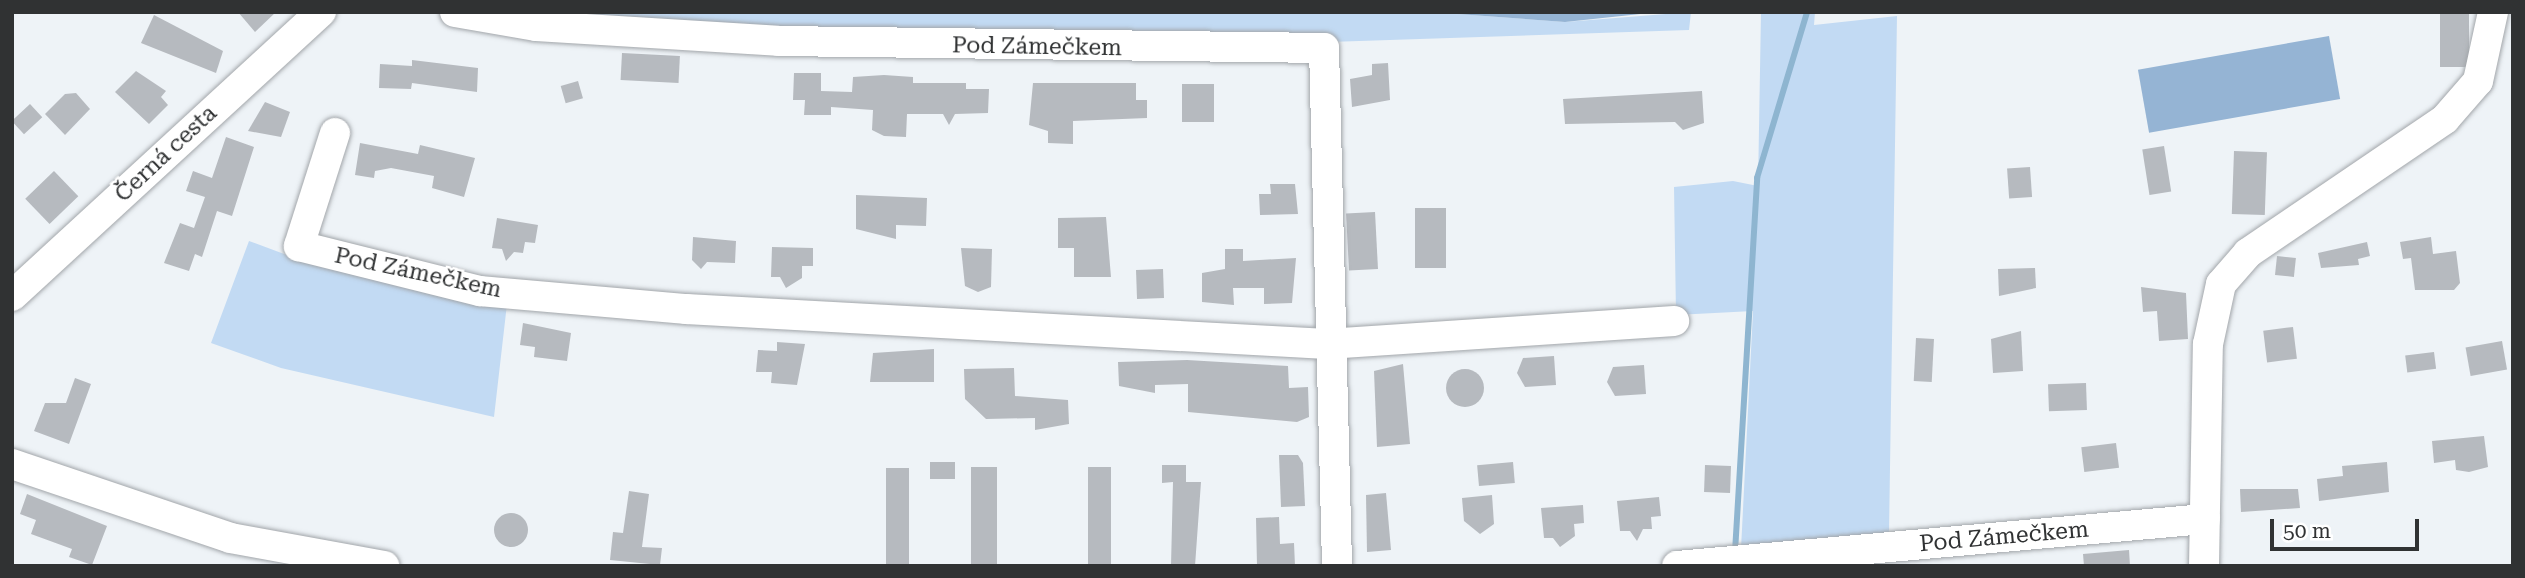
<!DOCTYPE html>
<html>
<head>
<meta charset="utf-8">
<style>
	body { margin:0 }
	#map { position:relative; width:2525px; height:578px; overflow:hidden; background:#eef3f7; font-family:"Roboto Serif",serif }
	div>[style] { position:absolute }
	.green>* { inset:0; background:#c2daf3 }
	.forest>* { inset:0; background:#95b4d4; transform-origin:0 0 }
	.stream>* { height:6px; margin:-3px; padding:0 3px; transform-origin:3px; border-radius:3px; background:#8eb5d0 }
	.building>* { inset:0; background:#b6babf; transform-origin:0 0 }
	.round { border-radius:50% }
	.roads { filter:drop-shadow(0 0 2px #a2a6aa) drop-shadow(0 0 2px #a2a6aa) }
	.minor>* { height:30px; margin:-15px; padding:0 15px; transform-origin:15px; border-radius:15px; background:#fff }
	span { translate:-50% -50%; white-space:nowrap; text-align:center; line-height:1.15; -webkit-text-stroke:5px #fff; paint-order:stroke }
	.street-label { font-size:23px; color:#303233 }
	.frame { position:absolute; inset:0; border:14px solid #303233; pointer-events:none }
	.scale { position:absolute; left:2270px; top:519px; width:149px; height:32px; box-sizing:border-box; border:4px solid #303233; border-top:0; padding-left:9px; font-size:21px; line-height:24px; white-space:nowrap; color:#303233; -webkit-text-stroke:5px #fff; paint-order:stroke }
</style>
</head>
<body>
<div id="map">
	<div class="green">
		<i style="clip-path:polygon(505px 12px,1430px 12px,1565px 22px,1691px 12px,1689px 30px,1329px 42px,919px 34px)"></i>
		<i style="clip-path:polygon(1761px 12px,1815px 12px,1814px 25px,1897px 16px,1889px 533px,1741px 549px,1753px 311px,1676px 315px,1674px 187px,1733px 181px,1758px 186px)"></i>
		<i style="clip-path:polygon(249px 241px,303px 261px,507px 304px,494px 417px,281px 368px,211px 343px)"></i>
	</div>
	<div class="forest">
		<i style="clip-path:polygon(1430px 12px,1659px 12px,1565px 22px)"></i>
		<i style="left:2329px;top:36px;width:64px;height:194px;rotate:80deg"></i>
	</div>
	<div class="stream">
		<i style="left:1735px;top:552px;width:375px;rotate:-86.6deg"></i>
		<i style="left:1757px;top:178px;width:173px;rotate:-73.2deg"></i>
	</div>
	<div class="building">
		<i style="clip-path:polygon(238px 12px,276px 12px,255px 32px)"></i>
		<i style="left:2440px;top:12px;width:29px;height:55px"></i>
		<i style="clip-path:polygon(154px 15px,223px 51px,216px 73px,141px 43px)"></i>
		<i style="left:622px;top:53px;width:58px;height:27px;rotate:3deg"></i>
		<i style="clip-path:polygon(412px 60px,478px 68px,477px 92px,412px 83px,411px 89px,379px 88px,380px 64px,412px 66px)"></i>
		<i style="clip-path:polygon(1388px 63px,1390px 100px,1352px 107px,1350px 79px,1372px 75px,1372px 64px)"></i>
		<i style="clip-path:polygon(136px 71px,166px 91px,161px 97px,168px 105px,149px 124px,115px 92px)"></i>
		<i style="clip-path:polygon(794px 73px,821px 73px,821px 91px,852px 92px,853px 77px,884px 75px,913px 77px,913px 83px,966px 83px,966px 89px,989px 89px,988px 113px,955px 114px,949px 125px,943px 114px,907px 114px,906px 137px,884px 136px,872px 130px,873px 110px,831px 107px,831px 115px,804px 115px,805px 100px,793px 100px)"></i>
		<i style="left:578px;top:81px;width:18px;height:18px;rotate:74deg"></i>
		<i style="clip-path:polygon(1033px 83px,1136px 83px,1136px 100px,1147px 100px,1147px 118px,1073px 121px,1073px 144px,1048px 143px,1048px 131px,1029px 125px)"></i>
		<i style="left:1182px;top:84px;width:32px;height:38px"></i>
		<i style="clip-path:polygon(1702px 91px,1704px 123px,1683px 130px,1675px 122px,1565px 124px,1563px 99px)"></i>
		<i style="clip-path:polygon(76px 93px,90px 109px,65px 135px,45px 114px,65px 94px)"></i>
		<i style="clip-path:polygon(265px 102px,290px 112px,281px 137px,248px 131px)"></i>
		<i style="left:30px;top:104px;width:18px;height:25px;rotate:47deg"></i>
		<i style="clip-path:polygon(226px 137px,254px 147px,232px 216px,217px 211px,202px 257px,195px 254px,189px 271px,164px 263px,180px 223px,194px 228px,205px 197px,186px 191px,193px 171px,212px 178px)"></i>
		<i style="clip-path:polygon(360px 143px,418px 154px,420px 145px,475px 158px,464px 197px,432px 188px,434px 176px,391px 168px,375px 171px,374px 178px,355px 175px)"></i>
		<i style="left:2164px;top:146px;width:46px;height:22px;rotate:81deg"></i>
		<i style="left:2234px;top:151px;width:33px;height:63px;rotate:2deg"></i>
		<i style="left:2030px;top:167px;width:30px;height:23px;rotate:86deg"></i>
		<i style="left:54px;top:171px;width:35px;height:40px;rotate:46deg"></i>
		<i style="clip-path:polygon(1270px 184px,1295px 184px,1298px 214px,1260px 215px,1259px 194px,1271px 194px)"></i>
		<i style="clip-path:polygon(856px 195px,927px 198px,926px 226px,896px 225px,896px 239px,856px 229px)"></i>
		<i style="left:1415px;top:208px;width:31px;height:60px"></i>
		<i style="left:1375px;top:212px;width:57px;height:29px;rotate:87deg"></i>
		<i style="clip-path:polygon(1106px 217px,1111px 277px,1074px 277px,1074px 248px,1058px 248px,1058px 218px)"></i>
		<i style="clip-path:polygon(497px 218px,538px 225px,535px 243px,525px 242px,523px 253px,514px 252px,506px 261px,502px 249px,492px 248px)"></i>
		<i style="clip-path:polygon(693px 237px,736px 241px,735px 263px,707px 262px,701px 269px,692px 260px)"></i>
		<i style="clip-path:polygon(2431px 237px,2433px 254px,2456px 251px,2460px 283px,2454px 290px,2415px 290px,2411px 258px,2403px 259px,2400px 242px)"></i>
		<i style="clip-path:polygon(2367px 242px,2370px 256px,2358px 259px,2359px 265px,2321px 268px,2318px 253px)"></i>
		<i style="clip-path:polygon(772px 247px,813px 248px,813px 266px,802px 266px,802px 278px,786px 288px,780px 277px,771px 277px)"></i>
		<i style="clip-path:polygon(961px 248px,992px 249px,991px 287px,978px 292px,965px 286px)"></i>
		<i style="clip-path:polygon(1225px 249px,1243px 249px,1243px 261px,1296px 258px,1292px 303px,1264px 304px,1264px 288px,1233px 288px,1234px 305px,1202px 302px,1202px 273px,1225px 269px)"></i>
		<i style="left:2277px;top:256px;width:19px;height:19px;rotate:6deg"></i>
		<i style="clip-path:polygon(2035px 268px,2036px 288px,1999px 296px,1998px 269px)"></i>
		<i style="left:1163px;top:269px;width:29px;height:27px;rotate:88deg"></i>
		<i style="clip-path:polygon(2141px 287px,2186px 293px,2188px 339px,2159px 341px,2157px 311px,2143px 312px)"></i>
		<i style="clip-path:polygon(523px 323px,571px 333px,567px 361px,534px 357px,535px 347px,520px 345px)"></i>
		<i style="left:2293px;top:327px;width:32px;height:30px;rotate:83deg"></i>
		<i style="clip-path:polygon(2021px 331px,2023px 371px,1993px 373px,1991px 339px)"></i>
		<i style="left:1916px;top:338px;width:18px;height:43px;rotate:3deg"></i>
		<i style="left:2502px;top:341px;width:29px;height:37px;rotate:80deg"></i>
		<i style="clip-path:polygon(777px 342px,805px 344px,797px 385px,771px 383px,772px 372px,756px 372px,758px 350px,777px 351px)"></i>
		<i style="clip-path:polygon(934px 349px,934px 382px,870px 382px,873px 353px)"></i>
		<i style="left:2434px;top:352px;width:17px;height:29px;rotate:83deg"></i>
		<i style="clip-path:polygon(1554px 356px,1556px 385px,1525px 387px,1517px 373px,1523px 358px)"></i>
		<i style="clip-path:polygon(1187px 360px,1288px 366px,1289px 388px,1308px 387px,1309px 417px,1297px 422px,1188px 412px,1188px 384px,1155px 385px,1155px 393px,1119px 386px,1118px 362px)"></i>
		<i style="clip-path:polygon(1403px 364px,1410px 444px,1377px 447px,1374px 371px)"></i>
		<i style="clip-path:polygon(1644px 365px,1646px 394px,1615px 396px,1607px 382px,1613px 367px)"></i>
		<i style="clip-path:polygon(1014px 368px,1015px 396px,1068px 400px,1069px 424px,1035px 430px,1035px 418px,986px 419px,965px 399px,964px 369px)"></i>
		<i class="round" style="left:1446px;top:369px;width:38px;height:38px"></i>
		<i style="clip-path:polygon(75px 378px,91px 384px,69px 444px,34px 431px,45px 403px,66px 403px)"></i>
		<i style="left:2086px;top:383px;width:27px;height:38px;rotate:88deg"></i>
		<i style="clip-path:polygon(2484px 436px,2488px 467px,2469px 472px,2456px 470px,2455px 460px,2434px 463px,2432px 441px)"></i>
		<i style="left:2116px;top:443px;width:25px;height:35px;rotate:83deg"></i>
		<i style="clip-path:polygon(1279px 455px,1298px 455px,1303px 463px,1305px 506px,1281px 507px)"></i>
		<i style="left:955px;top:462px;width:17px;height:25px;rotate:90deg"></i>
		<i style="left:1513px;top:462px;width:21px;height:36px;rotate:85deg"></i>
		<i style="clip-path:polygon(2387px 462px,2389px 492px,2319px 501px,2317px 479px,2343px 476px,2342px 466px)"></i>
		<i style="clip-path:polygon(1162px 465px,1186px 465px,1186px 482px,1177px 482px,1201px 482px,1195px 566px,1171px 566px,1173px 482px,1162px 483px)"></i>
		<i style="left:1705px;top:465px;width:26px;height:27px;rotate:2deg"></i>
		<i style="left:971px;top:467px;width:26px;height:99px"></i>
		<i style="left:1088px;top:467px;width:23px;height:99px"></i>
		<i style="left:886px;top:468px;width:23px;height:98px"></i>
		<i style="clip-path:polygon(2240px 489px,2298px 489px,2300px 508px,2241px 512px)"></i>
		<i style="clip-path:polygon(629px 491px,649px 494px,642px 547px,662px 548px,660px 565px,610px 560px,613px 532px,623px 533px)"></i>
		<i style="clip-path:polygon(1386px 493px,1391px 550px,1367px 552px,1366px 495px)"></i>
		<i style="clip-path:polygon(27px 494px,107px 526px,92px 565px,69px 557px,72px 549px,31px 534px,36px 520px,20px 514px)"></i>
		<i style="clip-path:polygon(1492px 495px,1494px 524px,1480px 534px,1464px 521px,1462px 498px)"></i>
		<i style="clip-path:polygon(1659px 497px,1661px 516px,1651px 517px,1652px 529px,1643px 529px,1637px 541px,1630px 531px,1620px 531px,1617px 501px)"></i>
		<i style="clip-path:polygon(1583px 505px,1584px 523px,1574px 524px,1575px 536px,1560px 547px,1553px 538px,1544px 538px,1541px 508px)"></i>
		<i class="round" style="left:494px;top:513px;width:34px;height:34px"></i>
		<i style="clip-path:polygon(1279px 517px,1280px 544px,1294px 543px,1295px 566px,1257px 566px,1256px 518px)"></i>
		<i style="clip-path:polygon(2129px 550px,2130px 566px,2084px 566px,2083px 554px)"></i>
	</div>
	<div class="roads">
		<div class="minor">
			<i style="left:455px;top:12px;width:82px;rotate:9.8deg"></i>
			<i style="left:536px;top:26px;width:242px;rotate:3.5deg"></i>
			<i style="left:778px;top:41px;width:546px;rotate:0.73deg"></i>
			<i style="left:1324px;top:48px;width:518px;rotate:88.56deg"></i>
			<i style="left:335px;top:133px;width:119px;rotate:107.7deg"></i>
			<i style="left:299px;top:246px;width:187px;rotate:14deg"></i>
			<i style="left:480px;top:291px;width:207px;rotate:5deg"></i>
			<i style="left:686px;top:309px;width:642px;rotate:3.13deg"></i>
			<i style="left:1327px;top:344px;width:348px;rotate:-3.8deg"></i>
			<i style="left:12px;top:296px;width:420px;rotate:-42.6deg"></i>
			<i style="left:12px;top:464px;width:230px;rotate:18.7deg"></i>
			<i style="left:230px;top:538px;width:157px;rotate:10.3deg"></i>
			<i style="left:1677px;top:566px;width:530px;rotate:-5.09deg"></i>
			<i style="left:2204px;top:566px;width:222px;rotate:-89deg"></i>
			<i style="left:2208px;top:344px;width:61px;rotate:-77.8deg"></i>
			<i style="left:2221px;top:284px;width:41px;rotate:-48.9deg"></i>
			<i style="left:2248px;top:253px;width:238px;rotate:-34.2deg"></i>
			<i style="left:2445px;top:119px;width:50px;rotate:-49deg"></i>
			<i style="left:2478px;top:81px;width:71px;rotate:-77.7deg"></i>
		</div>
	</div>
	<div class="street-label">
		<span style="left:1037px;top:47px;rotate:1deg">Pod Zámečkem</span>
		<span style="left:166px;top:154px;rotate:-43deg">Černá cesta</span>
		<span style="left:418px;top:273px;rotate:12deg">Pod Zámečkem</span>
		<span style="left:2004px;top:537px;rotate:-5deg">Pod Zámečkem</span>
	</div>
	<div class="frame"></div>
	<div class="scale">50 m</div>
</div>
</body>
</html>
